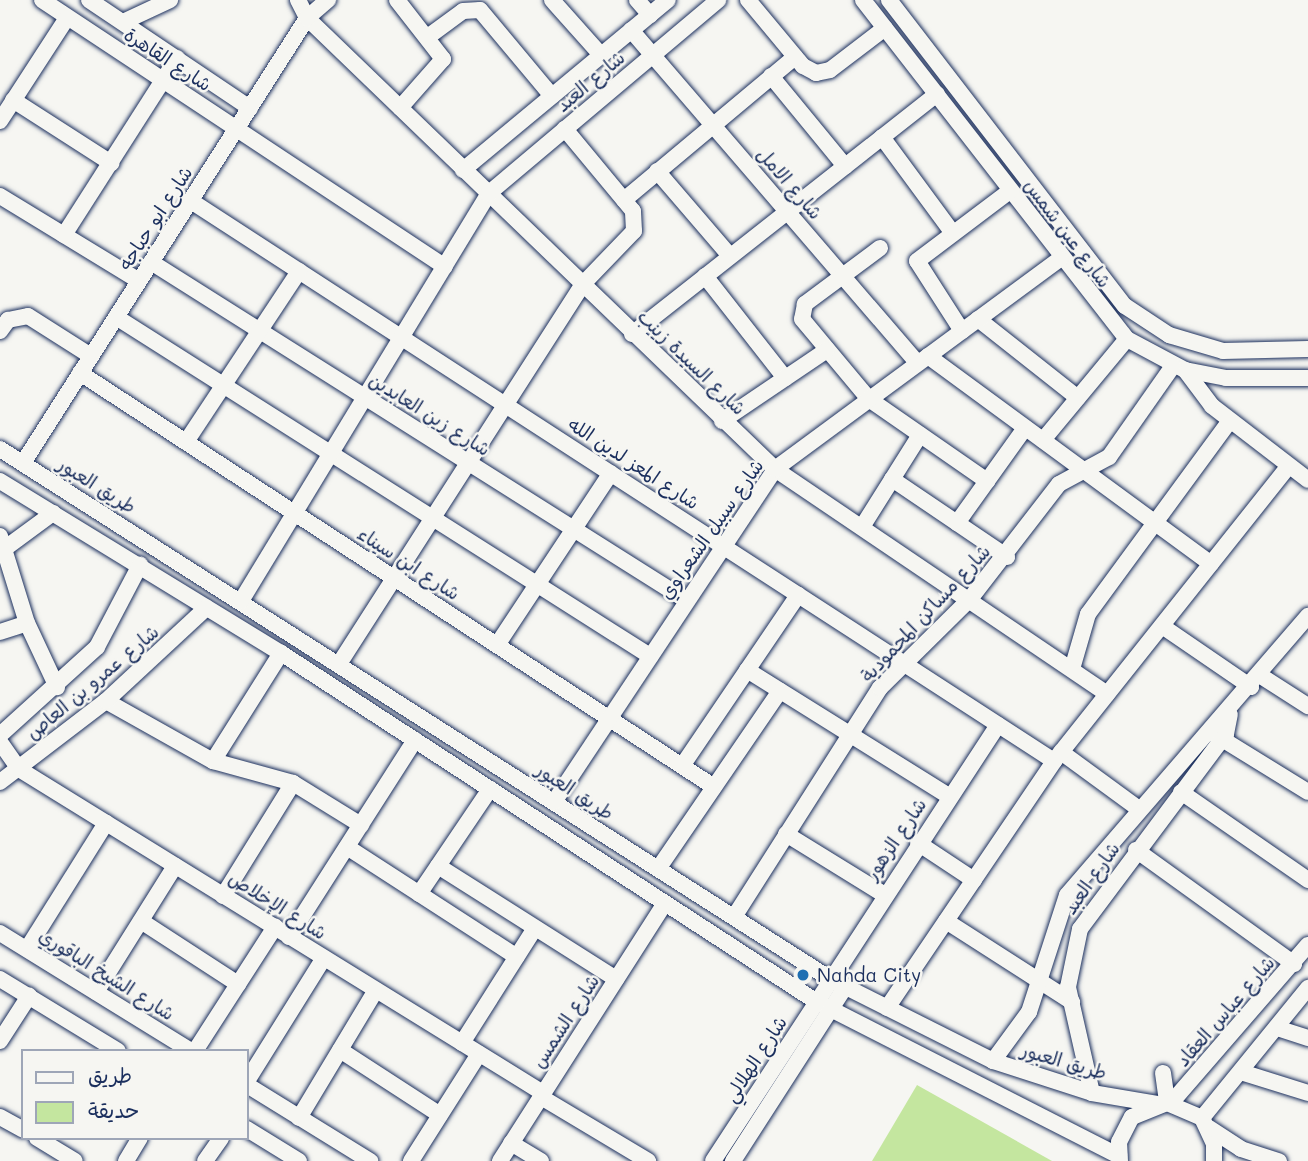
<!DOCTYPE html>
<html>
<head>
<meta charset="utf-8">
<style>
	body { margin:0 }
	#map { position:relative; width:1308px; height:1161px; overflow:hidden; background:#f6f6f2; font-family:Mali,"Playpen Sans Arabic",sans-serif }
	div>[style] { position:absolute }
	.green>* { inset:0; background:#c4e69f }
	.roads { filter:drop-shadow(0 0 2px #1b2f5e) drop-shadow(0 0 2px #1b2f5e) }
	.minor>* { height:16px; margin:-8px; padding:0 8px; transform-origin:8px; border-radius:8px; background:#f6f6f2 }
	.dots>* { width:19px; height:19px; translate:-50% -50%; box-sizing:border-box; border:4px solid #f6f6f2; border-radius:50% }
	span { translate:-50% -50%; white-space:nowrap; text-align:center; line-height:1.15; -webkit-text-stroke:5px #f6f6f2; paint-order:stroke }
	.street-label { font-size:19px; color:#1b2f5e }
	.poi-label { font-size:19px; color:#1b2f5e }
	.left { translate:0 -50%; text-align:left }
	.legend { position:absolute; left:21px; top:1049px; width:228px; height:91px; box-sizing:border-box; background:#f6f6f2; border:2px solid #9ea6b7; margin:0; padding:9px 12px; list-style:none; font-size:21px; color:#1b2f5e }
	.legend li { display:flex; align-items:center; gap:14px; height:35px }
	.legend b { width:35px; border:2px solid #9ea6b7 }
</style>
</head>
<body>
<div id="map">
	<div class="green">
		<i style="clip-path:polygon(917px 1085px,1052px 1161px,872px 1161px)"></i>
	</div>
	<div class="roads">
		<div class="minor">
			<i style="left:42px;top:0;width:483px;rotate:33.5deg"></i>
			<i style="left:89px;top:0;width:194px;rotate:33.9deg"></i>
			<i style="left:298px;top:0;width:20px;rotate:63deg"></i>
			<i style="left:307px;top:18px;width:650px;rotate:43.94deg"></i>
			<i style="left:775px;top:469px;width:401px;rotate:34.1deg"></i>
			<i style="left:397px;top:0;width:75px;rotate:52.1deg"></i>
			<i style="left:443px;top:59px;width:65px;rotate:131.3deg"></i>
			<i style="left:552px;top:0;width:74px;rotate:48.3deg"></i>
			<i style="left:637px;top:0;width:20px;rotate:49deg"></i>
			<i style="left:748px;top:0;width:86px;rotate:50.2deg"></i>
			<i style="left:803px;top:66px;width:15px;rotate:28deg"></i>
			<i style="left:816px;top:73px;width:14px;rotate:-12deg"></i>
			<i style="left:830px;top:70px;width:69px;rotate:-37.4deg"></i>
			<i style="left:863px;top:0;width:430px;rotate:52.1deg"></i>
			<i style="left:1127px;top:339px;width:66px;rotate:28.1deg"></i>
			<i style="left:1185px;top:370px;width:42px;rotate:11deg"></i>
			<i style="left:1226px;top:378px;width:82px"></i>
			<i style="left:889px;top:0;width:386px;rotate:52.4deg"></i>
			<i style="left:1125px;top:306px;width:53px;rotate:33.4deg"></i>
			<i style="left:1169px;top:335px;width:56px;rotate:16.5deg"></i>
			<i style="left:1223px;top:351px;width:85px;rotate:-1.3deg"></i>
			<i style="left:123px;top:22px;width:52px;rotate:-25.1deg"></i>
			<i style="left:631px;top:30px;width:439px;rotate:49.3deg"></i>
			<i style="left:429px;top:36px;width:42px;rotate:-36.3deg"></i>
			<i style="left:463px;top:11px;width:17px;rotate:-3deg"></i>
			<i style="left:480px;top:10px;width:112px;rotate:50.1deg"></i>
			<i style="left:771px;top:76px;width:117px;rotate:50.6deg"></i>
			<i style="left:13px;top:100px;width:117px;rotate:32.7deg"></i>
			<i style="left:0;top:121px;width:123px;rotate:-57deg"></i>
			<i style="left:882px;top:137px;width:118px;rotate:53.6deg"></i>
			<i style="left:463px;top:170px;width:266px;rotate:-39.7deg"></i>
			<i style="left:657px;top:171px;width:112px;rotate:49.3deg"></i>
			<i style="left:0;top:196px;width:163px;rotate:31.4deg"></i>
			<i style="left:624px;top:200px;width:223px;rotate:-39.9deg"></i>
			<i style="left:191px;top:201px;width:1029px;rotate:32.98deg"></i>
			<i style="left:64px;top:235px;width:210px;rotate:-57.4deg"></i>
			<i style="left:880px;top:248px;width:94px;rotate:143.3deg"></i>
			<i style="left:805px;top:304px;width:15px;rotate:101deg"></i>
			<i style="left:802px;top:319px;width:104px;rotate:50.1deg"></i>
			<i style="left:869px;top:399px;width:144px;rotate:34.8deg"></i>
			<i style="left:151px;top:262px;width:633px;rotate:32.28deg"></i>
			<i style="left:705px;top:276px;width:130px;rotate:51.9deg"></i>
			<i style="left:116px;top:317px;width:633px;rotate:32.41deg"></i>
			<i style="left:978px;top:319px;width:127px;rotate:38.3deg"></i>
			<i style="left:0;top:331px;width:14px;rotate:-54deg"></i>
			<i style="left:8px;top:320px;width:20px;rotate:-11deg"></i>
			<i style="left:28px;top:316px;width:75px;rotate:32.4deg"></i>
			<i style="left:962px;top:331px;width:83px;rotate:-122.7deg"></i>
			<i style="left:917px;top:261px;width:116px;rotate:-37deg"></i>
			<i style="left:632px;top:334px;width:388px;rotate:-38.2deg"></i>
			<i style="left:928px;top:356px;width:351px;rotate:36.3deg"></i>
			<i style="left:1185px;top:370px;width:45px;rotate:53.1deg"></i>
			<i style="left:1212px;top:406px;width:121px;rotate:37.6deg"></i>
			<i style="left:80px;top:373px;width:757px;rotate:33.14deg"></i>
			<i style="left:722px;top:421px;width:127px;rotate:-34.1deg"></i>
			<i style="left:1043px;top:440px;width:131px;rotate:-50.3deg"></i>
			<i style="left:186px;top:442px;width:205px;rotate:-56.5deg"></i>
			<i style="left:0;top:449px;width:987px;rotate:32.55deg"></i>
			<i style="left:832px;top:980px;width:180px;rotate:26.7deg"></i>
			<i style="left:993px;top:1061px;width:104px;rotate:17.9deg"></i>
			<i style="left:1092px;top:1093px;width:66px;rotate:9.6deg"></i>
			<i style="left:23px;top:463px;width:528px;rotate:-57.45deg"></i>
			<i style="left:307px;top:18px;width:28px;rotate:-41deg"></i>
			<i style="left:892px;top:479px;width:139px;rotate:34.1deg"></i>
			<i style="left:0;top:481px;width:329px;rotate:31.5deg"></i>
			<i style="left:281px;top:653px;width:640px;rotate:33.07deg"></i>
			<i style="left:817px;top:1002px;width:339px;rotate:27deg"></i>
			<i style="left:957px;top:523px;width:117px;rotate:-54.4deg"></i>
			<i style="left:862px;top:527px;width:109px;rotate:-57.8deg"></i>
			<i style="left:0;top:536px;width:91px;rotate:72.8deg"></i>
			<i style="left:27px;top:623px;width:71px;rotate:64.9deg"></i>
			<i style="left:0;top:552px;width:66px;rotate:-36.3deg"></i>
			<i style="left:241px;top:601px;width:476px;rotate:-58.7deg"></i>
			<i style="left:488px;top:194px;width:301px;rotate:-40.1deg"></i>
			<i style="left:1162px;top:626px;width:108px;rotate:34.4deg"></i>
			<i style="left:0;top:632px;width:28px;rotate:-18deg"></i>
			<i style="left:497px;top:645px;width:206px;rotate:-56.5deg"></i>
			<i style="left:339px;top:664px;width:450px;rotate:-57.3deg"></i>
			<i style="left:582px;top:285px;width:75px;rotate:-46.1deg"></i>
			<i style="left:634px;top:231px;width:20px;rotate:-93deg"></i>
			<i style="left:633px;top:211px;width:107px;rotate:-129.7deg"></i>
			<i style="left:1072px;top:669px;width:57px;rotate:-73.8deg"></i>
			<i style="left:1088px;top:614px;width:240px;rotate:-53.7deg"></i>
			<i style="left:747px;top:670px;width:238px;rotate:32deg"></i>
			<i style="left:1261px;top:676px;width:56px;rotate:32.6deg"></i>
			<i style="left:106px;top:701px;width:123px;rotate:29.3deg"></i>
			<i style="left:213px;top:761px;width:83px;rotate:15.4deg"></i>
			<i style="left:293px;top:783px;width:80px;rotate:31.7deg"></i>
			<i style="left:1214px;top:734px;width:110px;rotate:31.7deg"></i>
			<i style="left:0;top:735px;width:131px;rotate:-42.2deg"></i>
			<i style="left:97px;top:647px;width:93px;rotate:-62.3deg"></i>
			<i style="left:0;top:742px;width:33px;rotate:55deg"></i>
			<i style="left:19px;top:769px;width:616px;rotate:31.73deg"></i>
			<i style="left:1061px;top:752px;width:97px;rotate:36.2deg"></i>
			<i style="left:213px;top:761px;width:128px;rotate:-57.8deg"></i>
			<i style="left:682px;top:766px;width:207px;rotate:-55.8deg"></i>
			<i style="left:0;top:782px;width:133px;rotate:-37.4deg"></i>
			<i style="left:106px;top:701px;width:137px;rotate:-42.9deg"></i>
			<i style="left:1181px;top:792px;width:155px;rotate:34.7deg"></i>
			<i style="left:554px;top:802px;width:400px;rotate:-56.4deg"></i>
			<i style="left:775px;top:469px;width:354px;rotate:-36.4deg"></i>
			<i style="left:786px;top:834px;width:114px;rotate:31.7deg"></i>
			<i style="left:918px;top:843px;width:67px;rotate:33.5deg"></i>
			<i style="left:347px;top:847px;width:202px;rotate:32.9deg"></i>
			<i style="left:1136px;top:850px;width:195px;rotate:35.8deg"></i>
			<i style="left:438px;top:866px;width:211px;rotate:32.4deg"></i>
			<i style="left:658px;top:869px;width:216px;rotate:-55.6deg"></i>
			<i style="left:419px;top:894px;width:127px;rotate:-55.9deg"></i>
			<i style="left:223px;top:896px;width:133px;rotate:-58.2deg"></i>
			<i style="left:734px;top:917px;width:272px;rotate:-57.5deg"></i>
			<i style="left:880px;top:688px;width:127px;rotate:-44.7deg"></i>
			<i style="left:970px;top:599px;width:145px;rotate:-52.3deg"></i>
			<i style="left:1059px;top:484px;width:57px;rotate:-28.4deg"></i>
			<i style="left:1109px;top:457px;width:111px;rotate:-54.9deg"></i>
			<i style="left:141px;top:921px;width:116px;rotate:33deg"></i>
			<i style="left:946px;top:921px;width:150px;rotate:32.7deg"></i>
			<i style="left:0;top:933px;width:225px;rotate:31.7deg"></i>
			<i style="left:289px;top:937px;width:234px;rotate:-57.4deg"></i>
			<i style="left:27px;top:949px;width:149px;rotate:-57.9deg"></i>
			<i style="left:0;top:979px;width:138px;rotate:31.4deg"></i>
			<i style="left:96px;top:992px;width:149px;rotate:-57.9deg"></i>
			<i style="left:887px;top:1008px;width:298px;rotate:-55.9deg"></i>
			<i style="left:1054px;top:761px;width:377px;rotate:-51.5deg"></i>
			<i style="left:1277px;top:1028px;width:33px;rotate:18deg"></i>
			<i style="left:0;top:1041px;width:54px;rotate:-57.2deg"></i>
			<i style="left:462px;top:1043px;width:136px;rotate:-57.6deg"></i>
			<i style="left:340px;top:1050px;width:119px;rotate:33deg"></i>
			<i style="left:195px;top:1051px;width:148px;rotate:-57.2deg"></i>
			<i style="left:993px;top:1061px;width:61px;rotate:-53.7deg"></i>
			<i style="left:1029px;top:1012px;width:123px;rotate:-72deg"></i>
			<i style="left:1067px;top:895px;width:369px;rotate:-49.2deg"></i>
			<i style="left:1241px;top:1072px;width:70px;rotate:17.4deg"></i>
			<i style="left:1163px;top:1073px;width:30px;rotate:82deg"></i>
			<i style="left:247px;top:1081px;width:145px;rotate:-58deg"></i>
			<i style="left:247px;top:1085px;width:145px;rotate:31.7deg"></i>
			<i style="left:1092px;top:1093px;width:109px;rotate:-102.8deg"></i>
			<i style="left:1068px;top:987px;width:59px;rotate:-78.3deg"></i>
			<i style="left:1080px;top:929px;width:244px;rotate:-53.2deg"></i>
			<i style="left:1226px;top:734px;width:20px;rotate:-79deg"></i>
			<i style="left:541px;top:1097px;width:125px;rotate:30.9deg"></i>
			<i style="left:1171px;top:1103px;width:209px;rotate:-49.1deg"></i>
			<i style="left:0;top:1117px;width:26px;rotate:29deg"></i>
			<i style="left:299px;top:1118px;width:149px;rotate:-59deg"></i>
			<i style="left:1202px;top:1118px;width:168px;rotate:-50.8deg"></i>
			<i style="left:1209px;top:1128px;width:38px;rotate:33deg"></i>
			<i style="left:1241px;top:1149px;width:40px;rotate:18deg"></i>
			<i style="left:247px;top:1129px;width:61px;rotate:31.6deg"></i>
			<i style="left:37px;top:1138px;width:44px;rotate:31.2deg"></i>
			<i style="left:511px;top:1143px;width:35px;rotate:31deg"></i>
			<i style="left:126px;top:1161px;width:27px;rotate:-59deg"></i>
			<i style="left:205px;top:1161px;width:28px;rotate:-55deg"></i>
			<i style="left:411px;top:1161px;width:127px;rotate:-57.6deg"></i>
			<i style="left:500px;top:1161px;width:306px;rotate:-57.4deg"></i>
			<i style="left:713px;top:1161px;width:521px;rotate:-56.83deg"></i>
			<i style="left:733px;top:1161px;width:207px;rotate:-57.2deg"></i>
			<i style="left:1120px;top:1161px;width:19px;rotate:-93deg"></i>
			<i style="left:1119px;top:1142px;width:28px;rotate:-63deg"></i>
			<i style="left:1132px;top:1117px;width:38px;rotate:-22deg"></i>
			<i style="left:1167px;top:1103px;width:38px;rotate:23deg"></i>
			<i style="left:1202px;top:1118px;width:29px;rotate:65deg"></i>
			<i style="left:1214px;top:1144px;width:17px;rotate:90deg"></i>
		</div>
	</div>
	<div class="dots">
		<i style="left:803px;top:975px;background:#1f6fb2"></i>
	</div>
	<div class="street-label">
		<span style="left:168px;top:59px;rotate:33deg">شارع القاهرة</span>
		<span style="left:590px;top:81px;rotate:-40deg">شارع العبد</span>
		<span style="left:790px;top:183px;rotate:49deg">شارع الامل</span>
		<span style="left:155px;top:218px;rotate:-57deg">شارع ابو حباجه</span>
		<span style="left:1068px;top:233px;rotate:53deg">شارع عين شمس</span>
		<span style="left:692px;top:362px;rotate:44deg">شارع السيدة زينب</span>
		<span style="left:430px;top:414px;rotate:32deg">شارع زين العابدين</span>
		<span style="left:634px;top:463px;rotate:33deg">شارع المعز لدين الله</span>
		<span style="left:97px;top:485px;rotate:32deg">طريق العبور</span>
		<span style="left:711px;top:529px;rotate:-55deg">شارع سبيل الشعراوي</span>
		<span style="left:409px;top:563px;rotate:33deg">شارع ابن سيناء</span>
		<span style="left:925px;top:613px;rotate:-47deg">شارع مساكن المحمودية</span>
		<span style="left:92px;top:682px;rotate:-40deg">شارع عمرو بن العاص</span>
		<span style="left:575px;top:791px;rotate:33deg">طريق العبور</span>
		<span style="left:895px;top:839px;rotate:-56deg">شارع الزهور</span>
		<span style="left:1091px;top:878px;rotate:-55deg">شارع العبد</span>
		<span style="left:278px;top:905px;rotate:32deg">شارع الإخلاص</span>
		<span style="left:107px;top:974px;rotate:32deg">شارع الشيخ الباقوري</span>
		<span style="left:1225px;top:1011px;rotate:-49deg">شارع عباس العقاد</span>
		<span style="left:565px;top:1021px;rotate:-57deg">شارع الشمس</span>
		<span style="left:755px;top:1059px;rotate:-57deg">شارع الهلالي</span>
		<span style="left:1064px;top:1061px;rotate:16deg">طريق العبور</span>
	</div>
	<div class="poi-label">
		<span class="left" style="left:817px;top:975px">Nahda City</span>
	</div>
	<ul class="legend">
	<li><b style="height:9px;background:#f6f6f2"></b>طريق</li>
	<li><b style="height:19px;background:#c4e69f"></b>حديقة</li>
	</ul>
</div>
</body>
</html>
